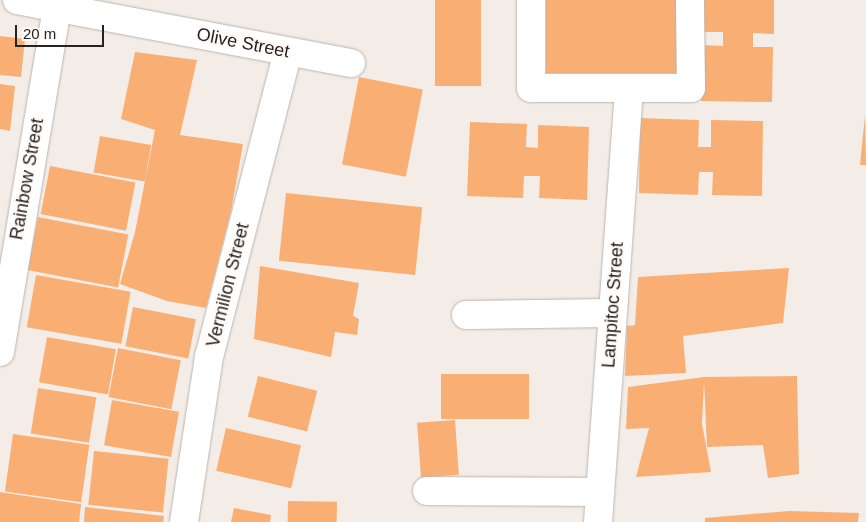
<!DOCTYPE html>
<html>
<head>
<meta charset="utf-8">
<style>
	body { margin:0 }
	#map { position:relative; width:866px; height:522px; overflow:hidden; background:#f4ede7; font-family:Helvetica,sans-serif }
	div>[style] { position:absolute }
	.building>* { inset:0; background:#f9af74; transform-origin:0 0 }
	.roads { filter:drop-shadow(0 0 1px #bbb4af) drop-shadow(0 0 1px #bbb4af) }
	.minor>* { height:28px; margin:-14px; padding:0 14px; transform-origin:14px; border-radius:14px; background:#fff }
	span { translate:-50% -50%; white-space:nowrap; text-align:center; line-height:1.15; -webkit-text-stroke:4.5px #fffaf7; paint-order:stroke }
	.street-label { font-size:18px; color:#252321 }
	.scale { position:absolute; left:15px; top:25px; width:89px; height:22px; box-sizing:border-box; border:2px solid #252321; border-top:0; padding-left:6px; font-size:15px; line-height:18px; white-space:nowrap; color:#252321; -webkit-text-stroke:4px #fffaf7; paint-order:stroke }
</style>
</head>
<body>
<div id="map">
	<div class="building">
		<i style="left:435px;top:0;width:46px;height:86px"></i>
		<i style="left:546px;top:0;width:131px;height:73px"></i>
		<i style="clip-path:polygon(702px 0,774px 0,774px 34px,753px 33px,753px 47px,773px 47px,772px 102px,701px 101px,702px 45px,723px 46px,723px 32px,702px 32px)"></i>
		<i style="clip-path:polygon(0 36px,25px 39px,21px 77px,0 75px)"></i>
		<i style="clip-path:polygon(135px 52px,197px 60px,180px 135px,243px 144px,231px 211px,206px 308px,167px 301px,120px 284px,135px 232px,155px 130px,121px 119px)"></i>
		<i style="left:359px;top:77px;width:65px;height:89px;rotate:11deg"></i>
		<i style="clip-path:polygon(0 84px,15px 86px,10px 131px,0 129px)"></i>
		<i style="clip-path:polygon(865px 115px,866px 165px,860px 165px)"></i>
		<i style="clip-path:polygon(640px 118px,699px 120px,698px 147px,711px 147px,711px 120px,763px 121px,762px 196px,712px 195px,713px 172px,699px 172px,698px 195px,639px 193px)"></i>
		<i style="clip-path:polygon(470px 122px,527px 124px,526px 147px,538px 148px,538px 125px,589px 127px,587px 200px,539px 198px,540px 176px,524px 176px,523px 198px,467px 196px)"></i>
		<i style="left:100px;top:136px;width:52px;height:37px;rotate:10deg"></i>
		<i style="left:50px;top:166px;width:87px;height:49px;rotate:11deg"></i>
		<i style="left:286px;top:193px;width:137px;height:68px;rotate:6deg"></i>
		<i style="left:38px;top:217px;width:92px;height:54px;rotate:11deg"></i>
		<i style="clip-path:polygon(260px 266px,359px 283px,353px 316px,359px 319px,357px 335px,335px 332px,331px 357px,254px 339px)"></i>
		<i style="clip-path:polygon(789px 268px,783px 323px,683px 336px,686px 373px,625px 376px,627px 326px,635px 325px,638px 277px)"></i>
		<i style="left:36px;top:275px;width:96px;height:53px;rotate:10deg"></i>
		<i style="left:133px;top:307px;width:64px;height:40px;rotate:11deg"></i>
		<i style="left:47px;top:337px;width:70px;height:46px;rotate:10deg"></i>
		<i style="left:118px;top:348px;width:64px;height:50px;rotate:11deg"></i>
		<i style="left:441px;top:374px;width:88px;height:45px"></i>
		<i style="left:258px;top:376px;width:61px;height:42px;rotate:14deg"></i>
		<i style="clip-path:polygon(797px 376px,799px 474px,768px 478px,763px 445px,707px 447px,704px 382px,702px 424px,711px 472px,636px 477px,649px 428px,626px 429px,628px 387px,704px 377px)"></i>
		<i style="left:38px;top:388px;width:59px;height:46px;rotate:9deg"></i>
		<i style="left:112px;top:400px;width:68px;height:46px;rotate:10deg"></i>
		<i style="left:455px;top:420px;width:55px;height:38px;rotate:86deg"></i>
		<i style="left:226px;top:428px;width:77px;height:44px;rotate:13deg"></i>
		<i style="left:13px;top:434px;width:77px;height:58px;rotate:8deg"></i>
		<i style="left:94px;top:451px;width:75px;height:54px;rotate:6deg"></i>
		<i style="clip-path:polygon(0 492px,81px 504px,79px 522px,0 522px)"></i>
		<i style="left:288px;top:501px;width:49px;height:21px;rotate:1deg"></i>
		<i style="clip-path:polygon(85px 507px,164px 516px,163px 522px,84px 522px)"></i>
		<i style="clip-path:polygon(234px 508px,271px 515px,270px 522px,231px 522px)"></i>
		<i style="clip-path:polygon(789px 511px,859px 513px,858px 522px,705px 522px,705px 518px)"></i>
	</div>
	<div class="roads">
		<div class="minor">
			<i style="left:17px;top:0;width:340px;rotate:10.7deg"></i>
			<i style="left:531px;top:0;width:88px;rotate:90deg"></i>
			<i style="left:531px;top:88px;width:160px"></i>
			<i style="left:691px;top:88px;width:88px;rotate:-90.7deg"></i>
			<i style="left:466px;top:315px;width:146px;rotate:-0.8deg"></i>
			<i style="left:0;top:352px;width:357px;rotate:-80.6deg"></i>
			<i style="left:427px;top:491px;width:173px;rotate:0.3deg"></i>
			<i style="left:184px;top:522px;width:167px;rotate:-81.4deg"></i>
			<i style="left:209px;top:357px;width:315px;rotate:-75.5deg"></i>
			<i style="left:598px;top:522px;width:435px;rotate:-85.9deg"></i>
		</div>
	</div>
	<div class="street-label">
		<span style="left:243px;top:43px;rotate:11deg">Olive Street</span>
		<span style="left:27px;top:179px;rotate:-80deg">Rainbow Street</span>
		<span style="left:228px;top:285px;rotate:-76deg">Vermilion Street</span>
		<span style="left:613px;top:305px;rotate:-86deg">Lampitoc Street</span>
	</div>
	<div class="scale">20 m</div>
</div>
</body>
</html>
